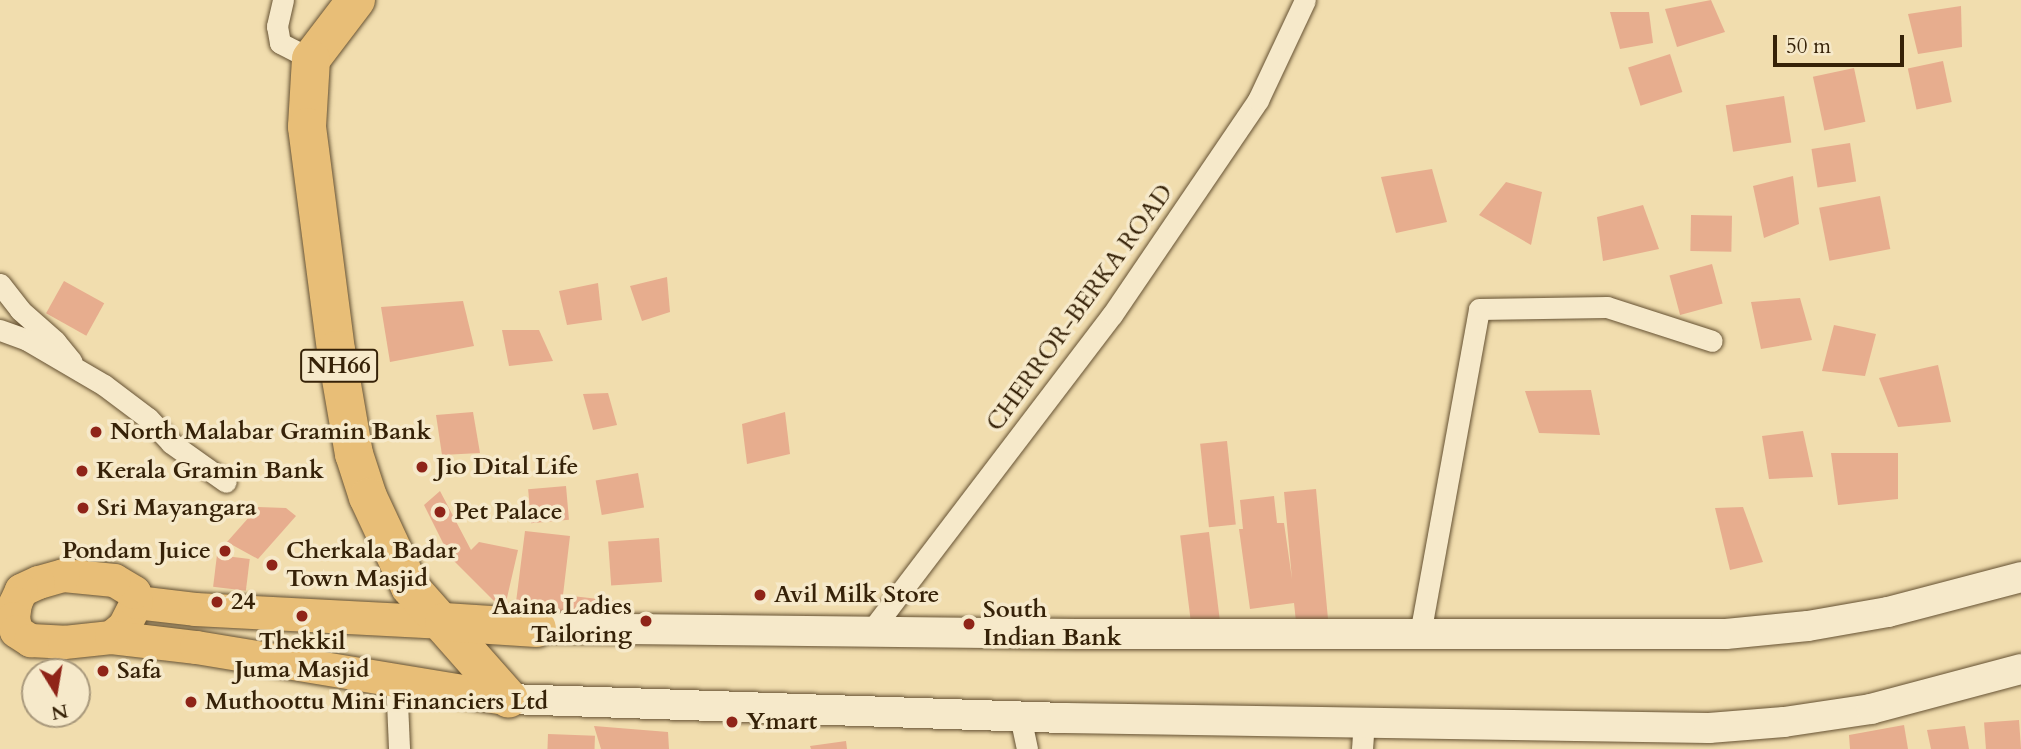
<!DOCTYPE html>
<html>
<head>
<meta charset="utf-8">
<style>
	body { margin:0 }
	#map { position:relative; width:2021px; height:749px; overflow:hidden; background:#f1ddae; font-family:Cardo,serif }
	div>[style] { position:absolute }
	.building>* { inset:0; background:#e7ad8e; transform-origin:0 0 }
	.roads { filter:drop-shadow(0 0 2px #655132) drop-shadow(0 0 2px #655132) }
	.street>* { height:21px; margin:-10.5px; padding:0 10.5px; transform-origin:10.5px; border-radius:10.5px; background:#f6e9ca }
	.secondary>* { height:30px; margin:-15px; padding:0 15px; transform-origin:15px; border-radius:15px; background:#f6e9ca }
	.primary>* { height:33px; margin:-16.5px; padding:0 16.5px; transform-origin:16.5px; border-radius:16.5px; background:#e8be77 }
	.highway>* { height:38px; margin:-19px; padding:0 19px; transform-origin:19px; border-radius:19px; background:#e8be77 }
	.dots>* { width:19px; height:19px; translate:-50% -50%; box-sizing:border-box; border:4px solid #f6e9ca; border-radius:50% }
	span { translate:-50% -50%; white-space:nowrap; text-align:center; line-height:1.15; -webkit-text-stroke:7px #f6e9ca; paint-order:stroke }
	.shield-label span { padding:2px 5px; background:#f6e9ca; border:2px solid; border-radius:5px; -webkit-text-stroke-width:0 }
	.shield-label { font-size:23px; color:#362208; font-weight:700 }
	.street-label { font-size:24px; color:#362208 }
	.poi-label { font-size:24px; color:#362208; font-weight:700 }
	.left { translate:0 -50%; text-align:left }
	.right { translate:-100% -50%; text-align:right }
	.north { position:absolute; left:21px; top:658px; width:70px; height:70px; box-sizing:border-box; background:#f6e9ca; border:2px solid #a9997c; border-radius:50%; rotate:169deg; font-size:19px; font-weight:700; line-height:28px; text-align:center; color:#362208 }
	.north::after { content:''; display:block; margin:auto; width:24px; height:32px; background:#8f2418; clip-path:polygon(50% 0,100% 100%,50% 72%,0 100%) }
	.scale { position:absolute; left:1773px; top:35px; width:131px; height:32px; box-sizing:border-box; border:4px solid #362208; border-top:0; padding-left:9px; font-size:21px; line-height:24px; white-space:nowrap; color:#362208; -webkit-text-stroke:5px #f6e9ca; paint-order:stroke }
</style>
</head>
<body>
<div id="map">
	<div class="building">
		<i style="clip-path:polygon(1711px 0,1725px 32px,1677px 47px,1665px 9px)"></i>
		<i style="clip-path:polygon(1961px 6px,1962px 47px,1918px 54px,1908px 14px)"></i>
		<i style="clip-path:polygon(1610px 12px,1649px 12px,1653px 43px,1620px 49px)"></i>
		<i style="left:1670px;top:54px;width:40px;height:44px;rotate:72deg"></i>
		<i style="left:1943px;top:61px;width:42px;height:36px;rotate:78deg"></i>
		<i style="left:1854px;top:68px;width:55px;height:42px;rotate:78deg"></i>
		<i style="left:1784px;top:96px;width:47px;height:59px;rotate:81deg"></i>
		<i style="left:1850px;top:143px;width:39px;height:39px;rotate:81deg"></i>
		<i style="clip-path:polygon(1432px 169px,1447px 222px,1396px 233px,1381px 177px)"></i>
		<i style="clip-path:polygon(1793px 176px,1799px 224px,1764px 238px,1753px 186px)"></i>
		<i style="clip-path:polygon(1506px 182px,1542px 192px,1531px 245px,1479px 215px)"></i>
		<i style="left:1880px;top:196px;width:54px;height:62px;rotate:79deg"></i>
		<i style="clip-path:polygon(1643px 205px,1659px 249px,1603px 261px,1597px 217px)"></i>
		<i style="left:1691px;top:215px;width:41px;height:36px;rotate:1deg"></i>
		<i style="left:1712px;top:264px;width:41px;height:44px;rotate:75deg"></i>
		<i style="clip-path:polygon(667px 277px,670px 312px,642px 321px,630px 286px)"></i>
		<i style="left:64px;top:281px;width:46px;height:37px;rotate:29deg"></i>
		<i style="clip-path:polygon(598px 283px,602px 320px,567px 325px,559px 291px)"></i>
		<i style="clip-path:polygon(1800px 298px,1812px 340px,1761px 349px,1751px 302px)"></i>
		<i style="clip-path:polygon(463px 301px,474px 346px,390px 362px,381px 307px)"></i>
		<i style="clip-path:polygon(1834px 325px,1876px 334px,1865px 376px,1822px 371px)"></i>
		<i style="clip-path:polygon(502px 330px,539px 330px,553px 361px,509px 366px)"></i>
		<i style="clip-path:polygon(1938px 365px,1951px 422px,1898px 427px,1879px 378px)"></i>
		<i style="clip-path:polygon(1591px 390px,1600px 435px,1539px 433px,1525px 391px)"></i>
		<i style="clip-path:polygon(608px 393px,617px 425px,593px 430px,583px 394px)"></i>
		<i style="clip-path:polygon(473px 412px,480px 453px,442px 455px,436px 415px)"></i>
		<i style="clip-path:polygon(785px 412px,790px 454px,747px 464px,742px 424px)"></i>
		<i style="clip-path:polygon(1803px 431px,1813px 477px,1769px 479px,1762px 436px)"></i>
		<i style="left:1227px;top:441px;width:84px;height:27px;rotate:84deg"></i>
		<i style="clip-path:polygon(1831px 453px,1898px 453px,1898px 499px,1838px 505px)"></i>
		<i style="left:638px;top:473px;width:35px;height:43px;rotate:80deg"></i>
		<i style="left:566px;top:486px;width:34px;height:38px;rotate:85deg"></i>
		<i style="clip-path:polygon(1316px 489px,1328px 619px,1296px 622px,1294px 603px,1250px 609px,1239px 529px,1243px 529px,1240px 500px,1274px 496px,1277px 523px,1284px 523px,1292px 579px,1284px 492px)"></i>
		<i style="clip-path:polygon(440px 491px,471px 550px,479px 542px,518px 550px,504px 611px,450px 557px,424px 505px)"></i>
		<i style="clip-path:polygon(258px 507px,286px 508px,296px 516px,258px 559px,227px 542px)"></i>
		<i style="clip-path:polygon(1743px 507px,1763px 562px,1730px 570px,1715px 508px)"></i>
		<i style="clip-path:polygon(525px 531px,570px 536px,563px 595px,625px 602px,623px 623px,515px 610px)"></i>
		<i style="left:1209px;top:532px;width:91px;height:29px;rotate:83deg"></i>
		<i style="left:659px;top:538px;width:44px;height:51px;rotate:86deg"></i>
		<i style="left:217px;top:555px;width:33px;height:32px;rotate:7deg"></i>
		<i style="left:2019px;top:720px;width:29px;height:35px;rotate:86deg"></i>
		<i style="clip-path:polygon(1904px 725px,1908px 749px,1850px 749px,1849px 735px)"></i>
		<i style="clip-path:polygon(594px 726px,668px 732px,669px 749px,601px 749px)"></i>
		<i style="clip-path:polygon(1965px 726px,1969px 749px,1931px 749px,1927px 730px)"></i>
		<i style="left:548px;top:734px;width:47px;height:15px;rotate:2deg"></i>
		<i style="clip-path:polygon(846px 741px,847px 749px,811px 749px,810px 746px)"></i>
	</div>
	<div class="roads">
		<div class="street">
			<i style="left:283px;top:0;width:27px;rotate:103deg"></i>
			<i style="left:277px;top:26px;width:17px;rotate:80deg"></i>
			<i style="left:280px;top:43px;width:35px;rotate:27deg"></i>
			<i style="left:0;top:284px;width:33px;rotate:52deg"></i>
			<i style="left:20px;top:310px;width:47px;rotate:41.5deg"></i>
			<i style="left:55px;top:341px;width:26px;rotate:51deg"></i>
			<i style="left:0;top:330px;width:29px;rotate:20deg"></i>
			<i style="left:27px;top:340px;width:89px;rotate:30.3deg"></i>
			<i style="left:104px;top:385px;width:55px;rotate:36.9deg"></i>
			<i style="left:148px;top:418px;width:34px;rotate:47deg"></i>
			<i style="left:171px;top:443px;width:67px;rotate:35.3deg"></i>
			<i style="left:871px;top:631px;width:397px;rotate:-52.7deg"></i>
			<i style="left:1112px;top:315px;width:260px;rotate:-55.8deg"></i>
			<i style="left:1258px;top:100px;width:110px;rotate:-64.8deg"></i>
			<i style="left:1420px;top:634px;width:330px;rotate:-79.7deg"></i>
			<i style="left:1479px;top:309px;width:128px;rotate:-0.9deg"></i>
			<i style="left:1607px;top:307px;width:110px;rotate:17.9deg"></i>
			<i style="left:396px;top:679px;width:70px;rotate:87.5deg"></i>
			<i style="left:1020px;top:716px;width:34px;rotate:78deg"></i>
			<i style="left:1362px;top:749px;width:26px;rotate:-86deg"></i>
		</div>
		<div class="secondary">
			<i style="left:537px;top:628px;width:539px;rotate:0.64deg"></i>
			<i style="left:1076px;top:634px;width:650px"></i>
			<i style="left:1726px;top:634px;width:82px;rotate:-5.6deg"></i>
			<i style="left:1808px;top:626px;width:81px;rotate:-9.9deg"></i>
			<i style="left:1888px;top:612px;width:138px;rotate:-14.7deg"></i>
			<i style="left:509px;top:699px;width:556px;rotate:1.96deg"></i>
			<i style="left:1065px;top:718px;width:644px;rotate:0.89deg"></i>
			<i style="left:1709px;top:728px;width:75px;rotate:-4.6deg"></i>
			<i style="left:1784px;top:722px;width:88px;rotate:-8.5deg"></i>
			<i style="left:1871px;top:709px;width:155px;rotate:-14.9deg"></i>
		</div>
		<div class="primary">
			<i style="left:136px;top:602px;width:59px;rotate:6.8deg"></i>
			<i style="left:195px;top:609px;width:249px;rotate:3deg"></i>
			<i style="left:111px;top:637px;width:17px;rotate:-40deg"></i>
			<i style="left:124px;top:626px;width:27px;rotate:-63deg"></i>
			<i style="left:136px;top:602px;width:10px;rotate:-101deg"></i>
			<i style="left:134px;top:592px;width:23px;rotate:-149deg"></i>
			<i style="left:114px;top:580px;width:51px;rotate:-174.4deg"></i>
			<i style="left:63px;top:575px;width:26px;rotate:164deg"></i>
			<i style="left:38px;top:582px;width:19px;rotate:155deg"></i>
			<i style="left:21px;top:590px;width:14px;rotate:115deg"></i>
			<i style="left:15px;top:603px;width:15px;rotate:98deg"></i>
			<i style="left:13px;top:618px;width:13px;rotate:77deg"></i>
			<i style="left:16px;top:631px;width:17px;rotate:33deg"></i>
			<i style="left:30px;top:640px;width:34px;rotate:3deg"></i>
			<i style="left:64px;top:642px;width:47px;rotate:-6.1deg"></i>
			<i style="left:111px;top:637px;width:86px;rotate:6.7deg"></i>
			<i style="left:196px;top:647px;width:317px;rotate:9.4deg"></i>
		</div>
		<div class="highway">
			<i style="left:356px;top:0;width:74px;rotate:127.3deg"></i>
			<i style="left:311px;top:59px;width:68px;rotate:93.4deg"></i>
			<i style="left:307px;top:127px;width:225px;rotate:82.6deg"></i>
			<i style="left:336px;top:350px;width:106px;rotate:80.2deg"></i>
			<i style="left:354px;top:454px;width:45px;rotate:72deg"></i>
			<i style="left:368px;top:497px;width:99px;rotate:65deg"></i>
			<i style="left:410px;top:587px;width:149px;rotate:48.5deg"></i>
			<i style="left:444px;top:622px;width:93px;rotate:3.7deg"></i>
		</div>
	</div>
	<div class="dots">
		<i style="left:96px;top:432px;background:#8f2418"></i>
		<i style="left:422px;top:467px;background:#8f2418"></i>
		<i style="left:82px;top:471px;background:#8f2418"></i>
		<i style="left:83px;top:508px;background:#8f2418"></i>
		<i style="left:440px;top:512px;background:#8f2418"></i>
		<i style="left:225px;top:551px;background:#8f2418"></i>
		<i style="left:272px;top:565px;background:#8f2418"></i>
		<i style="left:760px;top:595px;background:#8f2418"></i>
		<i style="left:217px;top:602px;background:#8f2418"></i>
		<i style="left:302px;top:616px;background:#8f2418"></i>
		<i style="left:646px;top:621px;background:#8f2418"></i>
		<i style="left:969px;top:624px;background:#8f2418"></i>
		<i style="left:103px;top:671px;background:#8f2418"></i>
		<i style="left:191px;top:702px;background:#8f2418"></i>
		<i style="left:732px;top:722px;background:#8f2418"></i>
	</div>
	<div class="shield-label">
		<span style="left:339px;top:366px">NH66</span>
	</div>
	<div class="street-label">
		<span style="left:1080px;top:308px;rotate:-54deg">CHERROR-BERKA ROAD</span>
	</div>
	<div class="poi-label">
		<span class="left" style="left:110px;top:432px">North Malabar Gramin Bank</span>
		<span class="left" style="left:436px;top:467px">Jio Dital Life</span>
		<span class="left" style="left:96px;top:471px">Kerala Gramin Bank</span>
		<span class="left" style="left:97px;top:508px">Sri Mayangara</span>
		<span class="left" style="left:454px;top:512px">Pet Palace</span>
		<span class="right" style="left:211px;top:551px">Pondam Juice</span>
		<span class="left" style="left:286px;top:565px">Cherkala Badar<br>Town Masjid</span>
		<span class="left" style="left:774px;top:595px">Avil Milk Store</span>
		<span class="left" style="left:231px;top:602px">24</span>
		<span class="right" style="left:632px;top:621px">Aaina Ladies<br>Tailoring</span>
		<span class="left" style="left:983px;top:624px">South<br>Indian Bank</span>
		<span style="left:302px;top:656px">Thekkil<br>Juma Masjid</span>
		<span class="left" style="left:117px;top:671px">Safa</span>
		<span class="left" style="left:205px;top:702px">Muthoottu Mini Financiers Ltd</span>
		<span class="left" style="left:746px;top:722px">Ymart</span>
	</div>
	<div class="north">N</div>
	<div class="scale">50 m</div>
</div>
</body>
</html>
